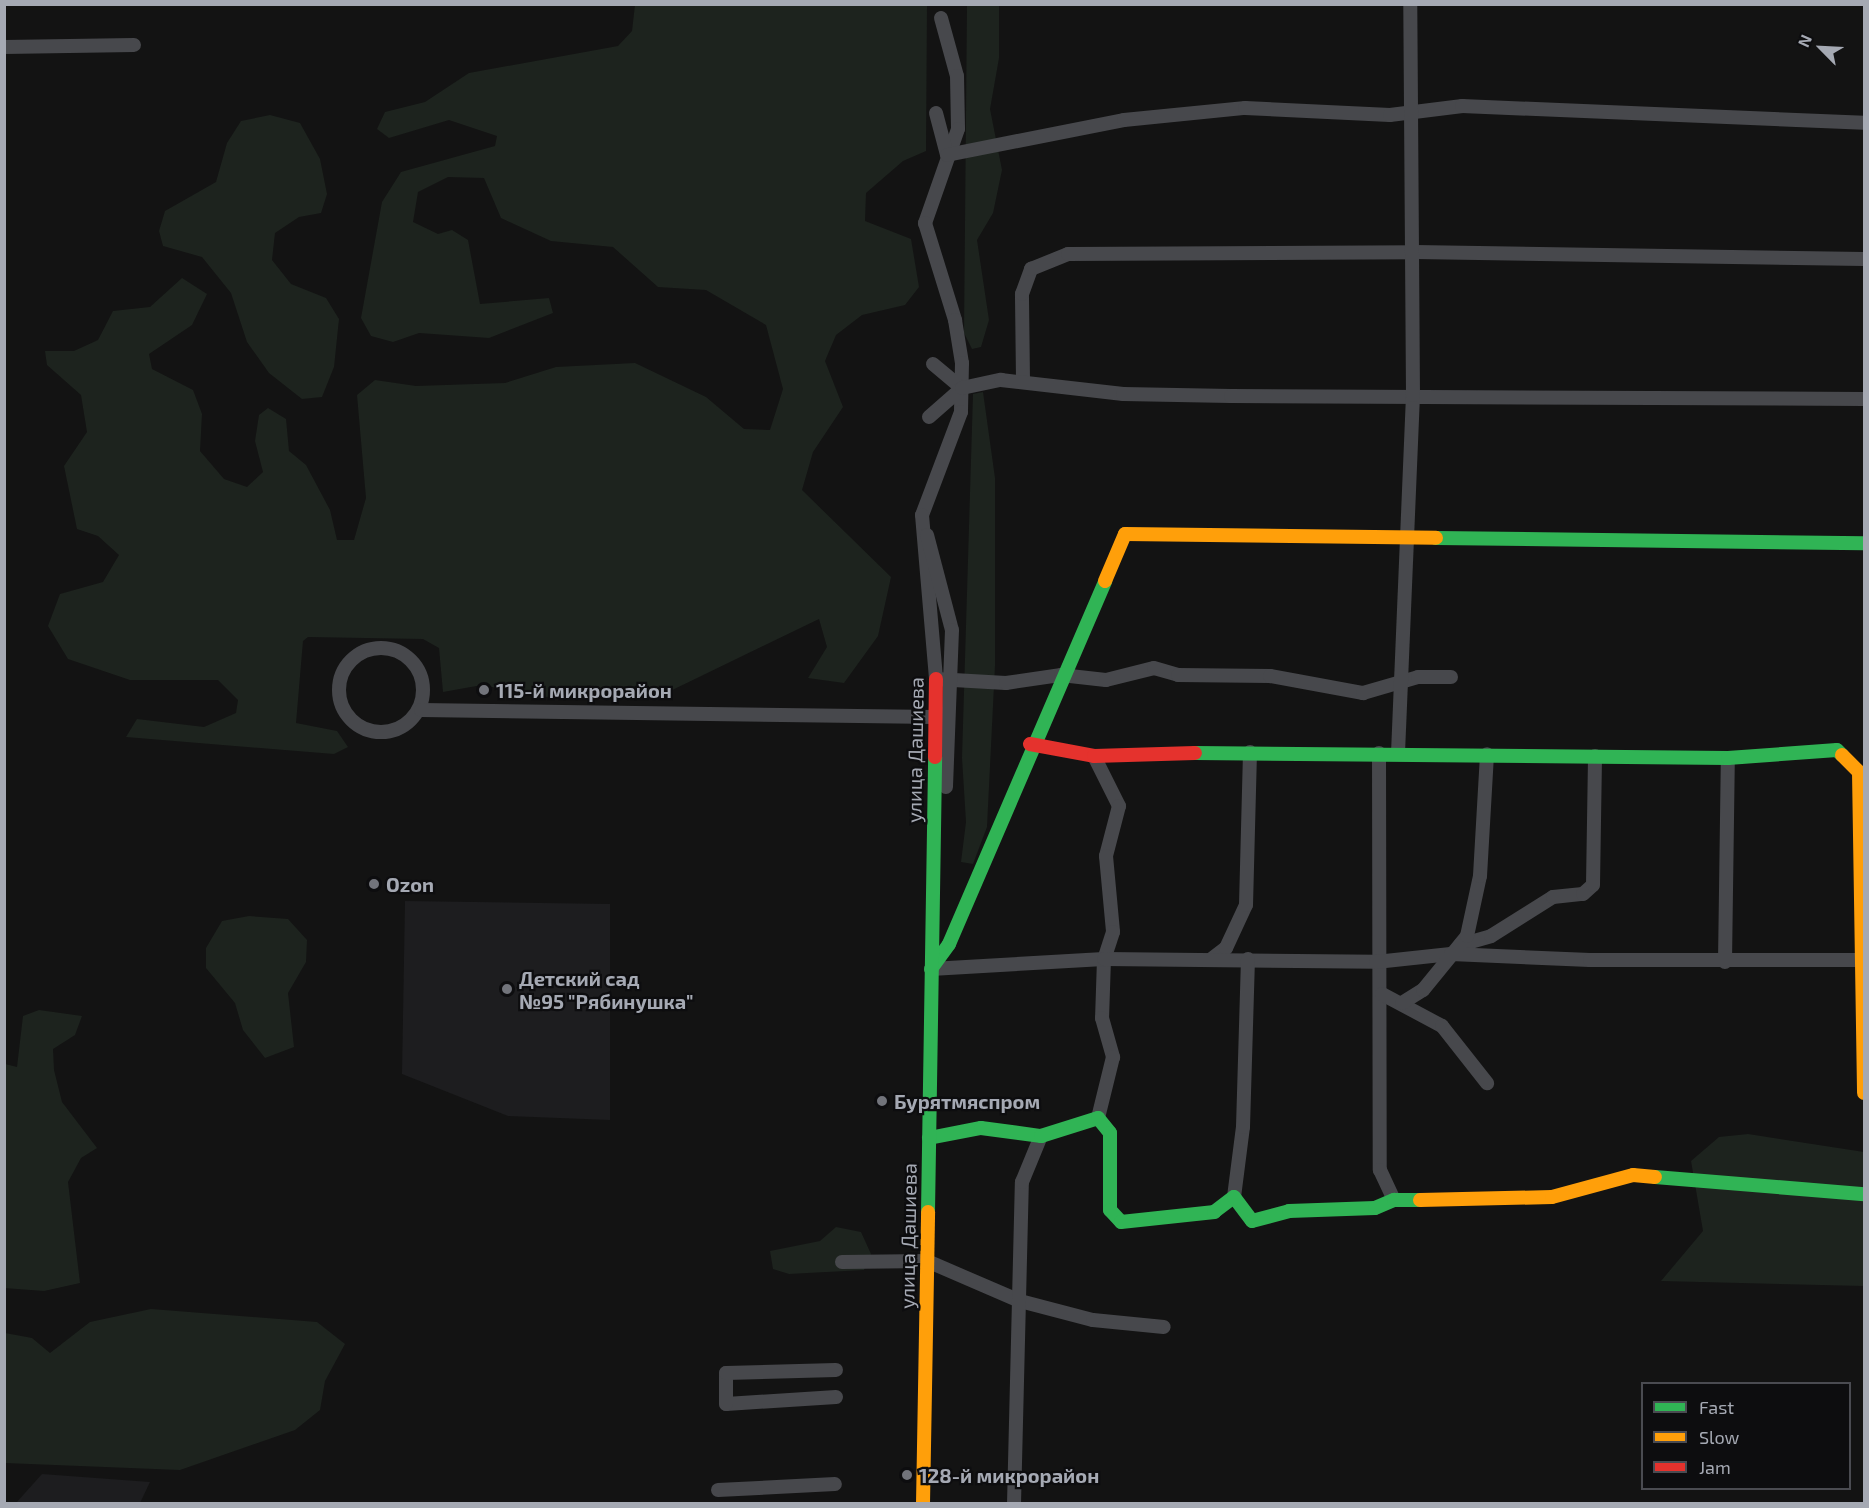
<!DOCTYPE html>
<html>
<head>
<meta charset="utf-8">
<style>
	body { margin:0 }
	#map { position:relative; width:1869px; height:1508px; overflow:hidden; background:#131313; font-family:"Exo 2",sans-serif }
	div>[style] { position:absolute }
	.built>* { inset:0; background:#1d1d1f }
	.green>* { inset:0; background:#1d231e }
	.street>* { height:14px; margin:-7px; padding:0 7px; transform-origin:7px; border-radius:7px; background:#47484c }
	.street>.ring { margin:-7px; padding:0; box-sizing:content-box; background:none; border:14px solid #47484c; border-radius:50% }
	.fast>* { height:14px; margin:-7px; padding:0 7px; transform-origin:7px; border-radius:7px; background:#30b455 }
	.slow>* { height:14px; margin:-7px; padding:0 7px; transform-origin:7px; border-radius:7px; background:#ff9f0a }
	.jam>* { height:14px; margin:-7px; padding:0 7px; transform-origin:7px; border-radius:7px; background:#e5322d }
	.dots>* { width:16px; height:16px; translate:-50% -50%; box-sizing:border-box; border:3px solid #0d0d0f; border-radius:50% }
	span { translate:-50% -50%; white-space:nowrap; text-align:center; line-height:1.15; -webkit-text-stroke:4.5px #0d0d0f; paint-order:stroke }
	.poi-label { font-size:20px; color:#a5a9b3; font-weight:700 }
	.left { translate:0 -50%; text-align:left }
	.street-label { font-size:20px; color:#a5a9b3 }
	.frame { position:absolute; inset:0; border:6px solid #a5a9b3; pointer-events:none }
	.legend { position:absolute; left:1641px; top:1382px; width:210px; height:108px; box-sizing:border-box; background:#0d0d0f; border:2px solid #4a4b51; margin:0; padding:8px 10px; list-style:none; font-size:18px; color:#a5a9b3 }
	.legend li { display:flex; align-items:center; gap:12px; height:30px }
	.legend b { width:30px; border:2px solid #4a4b51 }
	.north { position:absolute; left:1791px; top:18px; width:60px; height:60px; -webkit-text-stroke:4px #0d0d0f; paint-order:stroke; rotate:294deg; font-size:16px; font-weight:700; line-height:24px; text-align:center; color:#a5a9b3 }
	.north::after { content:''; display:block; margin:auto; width:21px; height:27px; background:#a5a9b3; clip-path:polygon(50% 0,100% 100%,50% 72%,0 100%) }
</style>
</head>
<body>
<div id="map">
	<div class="built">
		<i style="clip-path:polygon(405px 901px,610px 904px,610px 1120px,508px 1116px,402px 1074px)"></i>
		<i style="clip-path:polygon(42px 1474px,150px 1482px,140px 1503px,16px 1503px)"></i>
	</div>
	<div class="green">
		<i style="clip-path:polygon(635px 5px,927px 5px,926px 151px,903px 161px,866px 193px,865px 221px,911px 239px,919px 287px,905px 305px,862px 315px,836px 335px,825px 361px,843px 407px,813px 452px,802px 490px,891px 577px,878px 636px,844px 683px,808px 678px,827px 647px,819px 619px,662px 695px,542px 697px,482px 685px,443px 692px,439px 648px,423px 639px,308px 637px,303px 641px,296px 723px,337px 731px,348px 747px,334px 754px,126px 737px,137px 719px,204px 727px,236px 713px,238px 700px,218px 680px,130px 680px,68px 659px,48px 626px,60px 594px,103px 582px,119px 555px,98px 536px,77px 529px,64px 466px,87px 432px,81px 395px,47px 365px,45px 351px,74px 351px,98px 340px,113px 311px,150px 307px,182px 278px,207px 294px,192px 325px,149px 354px,152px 369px,193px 390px,202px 414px,200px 451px,224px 479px,247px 487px,263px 472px,255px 441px,259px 415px,268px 408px,286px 419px,289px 451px,306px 465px,330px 510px,337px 540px,354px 540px,366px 498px,357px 395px,375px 380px,416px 386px,505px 383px,556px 367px,635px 363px,706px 397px,744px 429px,770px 430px,783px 389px,766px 325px,706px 290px,658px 287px,613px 247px,551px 241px,501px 218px,484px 178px,448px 177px,418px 192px,413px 222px,438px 234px,452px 230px,468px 240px,480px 304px,549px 298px,553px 313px,489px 338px,419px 333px,393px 342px,371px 336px,361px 318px,382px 202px,401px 172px,495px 146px,497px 136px,449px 120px,389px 138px,377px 129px,385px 112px,425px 102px,469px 73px,618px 46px,632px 31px)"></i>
		<i style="clip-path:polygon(967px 5px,999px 5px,999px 58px,990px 109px,1002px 170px,993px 213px,977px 240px,989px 320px,981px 347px,972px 349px,964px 333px)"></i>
		<i style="clip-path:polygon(270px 115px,300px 123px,320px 159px,327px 194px,321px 213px,299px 217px,275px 233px,272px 260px,291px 284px,326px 298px,339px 319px,334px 367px,322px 397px,302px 399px,269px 373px,247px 342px,231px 293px,202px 257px,163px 246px,159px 231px,165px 211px,216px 182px,227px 143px,241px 121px)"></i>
		<i style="clip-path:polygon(983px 392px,995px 478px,995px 665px,987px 827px,973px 864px,961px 862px,966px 822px,962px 758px,973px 394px)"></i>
		<i style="clip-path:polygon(249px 916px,288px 919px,307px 940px,306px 962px,288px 993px,294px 1047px,265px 1058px,243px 1030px,235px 1003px,206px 968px,206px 948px,222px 921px)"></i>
		<i style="clip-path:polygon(39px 1010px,82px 1016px,75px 1035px,53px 1049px,54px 1070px,62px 1102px,97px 1148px,81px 1158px,68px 1182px,80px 1283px,44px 1291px,4px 1288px,5px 1064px,17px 1067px,23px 1016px)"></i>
		<i style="clip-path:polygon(1748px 1134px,1864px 1152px,1864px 1286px,1661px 1281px,1703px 1231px,1691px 1161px,1719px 1137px)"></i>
		<i style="clip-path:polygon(836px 1227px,861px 1232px,871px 1254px,864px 1270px,789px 1274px,773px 1269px,770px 1251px,820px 1241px)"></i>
		<i style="clip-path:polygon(151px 1309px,317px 1322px,345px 1344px,325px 1381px,320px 1410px,295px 1430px,180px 1470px,5px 1463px,5px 1333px,32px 1338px,50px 1353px,90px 1322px)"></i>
	</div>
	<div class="street">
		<i style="left:941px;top:18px;width:60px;rotate:74.6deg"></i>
		<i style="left:957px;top:76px;width:53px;rotate:88.9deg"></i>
		<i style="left:958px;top:129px;width:100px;rotate:109.3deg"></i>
		<i style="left:925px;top:223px;width:102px;rotate:72.8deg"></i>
		<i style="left:955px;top:320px;width:44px;rotate:80.8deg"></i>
		<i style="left:962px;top:363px;width:49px;rotate:91.2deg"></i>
		<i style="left:961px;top:412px;width:110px;rotate:110.7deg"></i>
		<i style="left:922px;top:515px;width:165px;rotate:85.1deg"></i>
		<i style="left:936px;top:679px;width:70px;rotate:3.3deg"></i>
		<i style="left:1006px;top:683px;width:56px;rotate:-8.3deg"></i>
		<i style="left:1061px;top:675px;width:45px;rotate:6.3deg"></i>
		<i style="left:1106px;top:680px;width:49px;rotate:-14deg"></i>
		<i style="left:1154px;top:668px;width:25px;rotate:16deg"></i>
		<i style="left:1178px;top:675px;width:92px;rotate:0.6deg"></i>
		<i style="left:1270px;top:676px;width:95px;rotate:10.4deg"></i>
		<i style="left:1363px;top:693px;width:57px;rotate:-16.2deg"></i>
		<i style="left:1418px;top:677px;width:33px"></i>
		<i style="left:4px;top:47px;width:130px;rotate:-0.9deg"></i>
		<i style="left:936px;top:113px;width:43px;rotate:75.3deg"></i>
		<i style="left:947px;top:155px;width:180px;rotate:-11.2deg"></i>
		<i style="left:1124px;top:120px;width:122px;rotate:-5.7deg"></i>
		<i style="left:1245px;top:108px;width:145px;rotate:2.8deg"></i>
		<i style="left:1390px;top:115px;width:73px;rotate:-7.1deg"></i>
		<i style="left:1462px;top:106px;width:402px;rotate:2.4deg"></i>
		<i style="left:933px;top:364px;width:38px;rotate:40deg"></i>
		<i style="left:1023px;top:380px;width:86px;rotate:-90.7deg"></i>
		<i style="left:1022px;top:294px;width:27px;rotate:-70deg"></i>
		<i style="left:1031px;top:269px;width:40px;rotate:-22deg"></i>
		<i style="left:1068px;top:254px;width:347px;rotate:-0.3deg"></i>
		<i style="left:1415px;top:252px;width:449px;rotate:0.9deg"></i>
		<i style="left:929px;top:417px;width:44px;rotate:-41.3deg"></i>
		<i style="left:962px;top:388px;width:40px;rotate:-12deg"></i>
		<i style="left:1001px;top:380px;width:123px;rotate:6.5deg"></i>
		<i style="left:1123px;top:394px;width:108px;rotate:1.1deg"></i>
		<i style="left:1231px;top:396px;width:633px;rotate:0.27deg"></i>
		<i style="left:927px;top:535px;width:98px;rotate:75.3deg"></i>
		<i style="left:952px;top:630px;width:157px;rotate:92.2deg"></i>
		<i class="ring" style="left:339px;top:648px;width:70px;height:70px"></i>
		<i style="left:421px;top:710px;width:514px;rotate:0.78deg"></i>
		<i style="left:1379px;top:753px;width:417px;rotate:89.9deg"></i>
		<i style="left:1380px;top:1170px;width:33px;rotate:65deg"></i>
		<i style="left:1398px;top:753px;width:358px;rotate:-87.6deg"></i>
		<i style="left:1413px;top:395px;width:391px;rotate:-90.4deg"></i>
		<i style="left:1094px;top:756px;width:56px;rotate:63.4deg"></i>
		<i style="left:1119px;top:806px;width:52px;rotate:104.6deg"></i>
		<i style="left:1106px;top:856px;width:76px;rotate:84.7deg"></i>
		<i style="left:1113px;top:932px;width:28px;rotate:108deg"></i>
		<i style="left:1104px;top:959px;width:59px;rotate:91.9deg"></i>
		<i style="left:1102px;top:1018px;width:41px;rotate:74.2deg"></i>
		<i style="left:1113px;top:1057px;width:63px;rotate:103.8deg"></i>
		<i style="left:1460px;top:945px;width:32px;rotate:-16deg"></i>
		<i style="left:1491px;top:936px;width:73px;rotate:-32.2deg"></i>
		<i style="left:1553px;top:897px;width:30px;rotate:-6deg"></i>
		<i style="left:1583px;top:894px;width:13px;rotate:-42deg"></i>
		<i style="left:1593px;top:885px;width:129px;rotate:-89.1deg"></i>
		<i style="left:1210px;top:960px;width:20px;rotate:-37deg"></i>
		<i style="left:1226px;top:948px;width:47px;rotate:-65.1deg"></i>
		<i style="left:1246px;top:905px;width:153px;rotate:-88.5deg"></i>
		<i style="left:1725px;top:962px;width:204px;rotate:-89.2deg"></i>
		<i style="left:931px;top:969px;width:173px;rotate:-3.3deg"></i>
		<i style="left:1104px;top:959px;width:272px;rotate:0.6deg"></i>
		<i style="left:1376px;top:962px;width:75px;rotate:-6.1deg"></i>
		<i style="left:1451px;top:954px;width:139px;rotate:2.5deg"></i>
		<i style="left:1590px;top:960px;width:272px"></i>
		<i style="left:1382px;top:994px;width:68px;rotate:28.1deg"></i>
		<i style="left:1442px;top:1026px;width:73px;rotate:51.7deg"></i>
		<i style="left:1402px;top:1003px;width:25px;rotate:-32deg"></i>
		<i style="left:1423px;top:990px;width:70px;rotate:-50.8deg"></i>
		<i style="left:1467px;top:936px;width:61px;rotate:-77.8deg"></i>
		<i style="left:1480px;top:876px;width:122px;rotate:-86.7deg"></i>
		<i style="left:1234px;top:1197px;width:71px;rotate:-82.7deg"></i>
		<i style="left:1243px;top:1127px;width:168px;rotate:-88.3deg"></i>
		<i style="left:842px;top:1262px;width:85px;rotate:-0.7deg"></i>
		<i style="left:927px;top:1261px;width:101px;rotate:23.3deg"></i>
		<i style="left:1020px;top:1301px;width:75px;rotate:14.6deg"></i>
		<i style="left:1093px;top:1320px;width:71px;rotate:5.6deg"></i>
		<i style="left:836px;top:1397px;width:110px;rotate:176.4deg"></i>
		<i style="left:726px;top:1404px;width:31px;rotate:-90deg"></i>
		<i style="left:726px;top:1373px;width:110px;rotate:-1.6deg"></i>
		<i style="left:718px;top:1490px;width:117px;rotate:-2.9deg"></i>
		<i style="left:1014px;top:1504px;width:322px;rotate:-88.6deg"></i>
		<i style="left:1022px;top:1182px;width:50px;rotate:-67.6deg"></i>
	</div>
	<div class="fast">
		<i style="left:1436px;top:538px;width:428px;rotate:0.7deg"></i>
		<i style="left:1195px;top:753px;width:533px;rotate:0.54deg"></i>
		<i style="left:1728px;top:758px;width:109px;rotate:-4.2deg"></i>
		<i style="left:1837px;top:750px;width:7px;rotate:45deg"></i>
		<i style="left:931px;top:969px;width:31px;rotate:-54deg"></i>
		<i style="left:949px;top:944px;width:395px;rotate:-66.7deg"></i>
		<i style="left:929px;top:1138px;width:53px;rotate:-10.9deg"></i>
		<i style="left:981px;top:1128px;width:61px;rotate:7.6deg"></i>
		<i style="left:1041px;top:1136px;width:60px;rotate:-17.5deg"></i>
		<i style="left:1098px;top:1118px;width:19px;rotate:51deg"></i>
		<i style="left:1110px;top:1133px;width:77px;rotate:90deg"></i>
		<i style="left:1110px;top:1210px;width:16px;rotate:47deg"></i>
		<i style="left:1121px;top:1222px;width:94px;rotate:-6.1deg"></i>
		<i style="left:1214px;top:1212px;width:25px;rotate:-37deg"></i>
		<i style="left:1234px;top:1197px;width:30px;rotate:53deg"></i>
		<i style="left:1252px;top:1221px;width:38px;rotate:-15deg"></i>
		<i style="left:1289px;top:1211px;width:86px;rotate:-2deg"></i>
		<i style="left:1375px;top:1208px;width:21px;rotate:-23deg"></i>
		<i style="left:1394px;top:1200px;width:26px"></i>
		<i style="left:1655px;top:1177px;width:210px;rotate:4.7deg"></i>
		<i style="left:928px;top:1212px;width:455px;rotate:-89.1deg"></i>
	</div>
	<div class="slow">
		<i style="left:1105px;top:581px;width:51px;rotate:-66.9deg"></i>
		<i style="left:1125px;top:534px;width:311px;rotate:0.7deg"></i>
		<i style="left:1842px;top:755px;width:24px;rotate:45deg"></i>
		<i style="left:1859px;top:772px;width:321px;rotate:89.1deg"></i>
		<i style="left:1420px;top:1200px;width:132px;rotate:-1.3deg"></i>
		<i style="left:1552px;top:1197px;width:84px;rotate:-15.2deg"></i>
		<i style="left:1633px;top:1175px;width:22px;rotate:5deg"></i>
		<i style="left:923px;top:1504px;width:292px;rotate:-89deg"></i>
	</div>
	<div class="jam">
		<i style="left:1030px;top:744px;width:65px;rotate:10.6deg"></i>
		<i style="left:1094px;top:756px;width:101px;rotate:-1.7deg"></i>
		<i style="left:935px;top:757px;width:78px;rotate:-89.3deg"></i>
	</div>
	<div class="dots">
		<i style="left:484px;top:690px;background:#72747b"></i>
		<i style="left:374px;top:884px;background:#72747b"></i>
		<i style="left:507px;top:989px;background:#72747b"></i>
		<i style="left:882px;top:1101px;background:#72747b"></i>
		<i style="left:907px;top:1475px;background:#72747b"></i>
	</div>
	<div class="poi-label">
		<span class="left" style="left:496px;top:690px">115-й микрорайон</span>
		<span class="left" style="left:386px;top:884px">Ozon</span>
		<span class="left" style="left:519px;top:990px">Детский сад<br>№95 "Рябинушка"</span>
		<span class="left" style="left:894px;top:1101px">Бурятмяспром</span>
		<span class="left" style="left:919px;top:1475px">128-й микрорайон</span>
	</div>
	<div class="street-label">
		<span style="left:915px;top:750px;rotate:-89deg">улица Дашиева</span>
		<span style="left:908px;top:1236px;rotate:-89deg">улица Дашиева</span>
	</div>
	<div class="frame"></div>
	<ul class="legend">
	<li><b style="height:8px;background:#30b455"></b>Fast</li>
	<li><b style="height:8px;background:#ff9f0a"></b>Slow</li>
	<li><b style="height:8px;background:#e5322d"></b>Jam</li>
	</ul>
	<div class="north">N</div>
</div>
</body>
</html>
